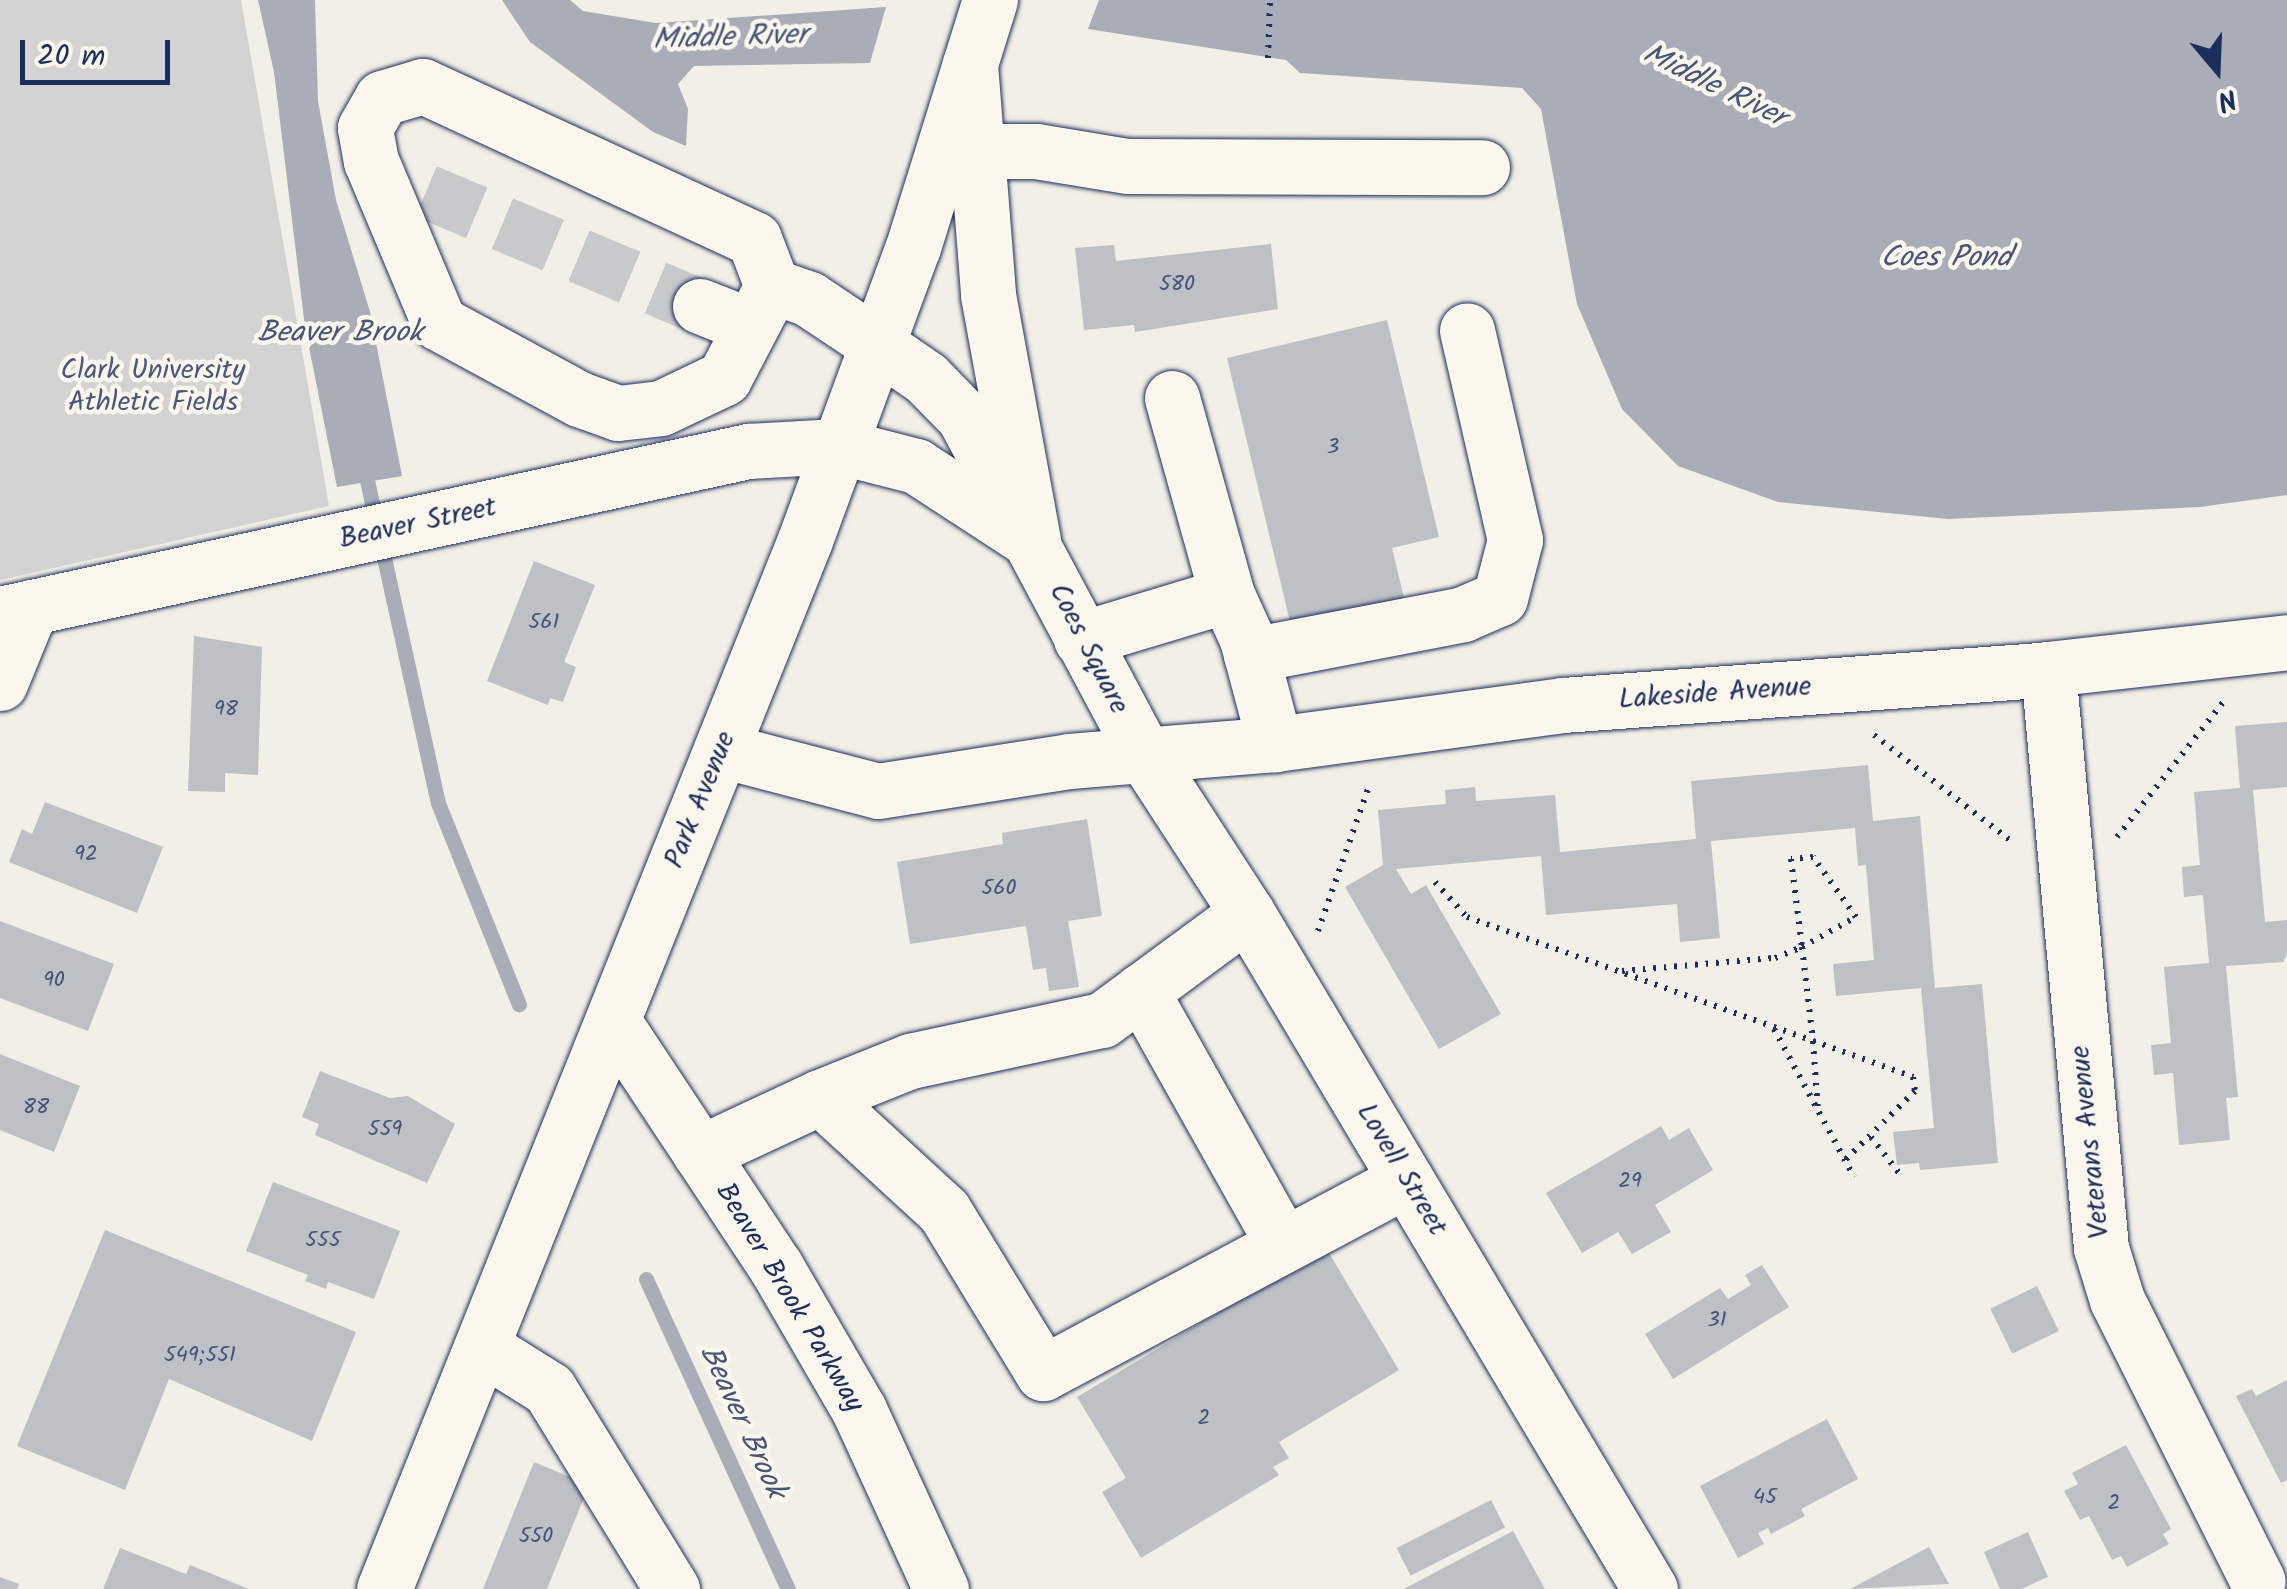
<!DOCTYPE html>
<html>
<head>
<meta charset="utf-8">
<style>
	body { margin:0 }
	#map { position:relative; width:2287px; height:1589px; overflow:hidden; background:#f2efe6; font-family:Kalam,sans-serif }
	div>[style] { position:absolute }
	.green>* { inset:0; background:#d2d3d2 }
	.water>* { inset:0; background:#a9adb7 }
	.stream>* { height:15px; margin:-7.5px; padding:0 7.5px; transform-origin:7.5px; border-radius:7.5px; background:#a9adb7 }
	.building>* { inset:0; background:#bdc0c4; transform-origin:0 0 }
	.minor-tunnel>* { height:55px; margin-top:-27.5px; transform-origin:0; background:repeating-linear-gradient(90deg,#c7c9cb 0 55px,transparent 0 83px) }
	.path>* { height:6px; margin-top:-3px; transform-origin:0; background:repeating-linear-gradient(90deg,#1b2f5e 0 2.5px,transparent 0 10.5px) }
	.roads { filter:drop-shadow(0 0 2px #1b2f5e) drop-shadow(0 0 2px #1b2f5e) }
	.minor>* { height:55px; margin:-27.5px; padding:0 27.5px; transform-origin:27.5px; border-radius:27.5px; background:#fbf7ec }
	.major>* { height:55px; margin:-27.5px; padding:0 27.5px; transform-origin:27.5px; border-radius:27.5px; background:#fbf7ec }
	.highway>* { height:55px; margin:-27.5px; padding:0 27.5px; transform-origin:27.5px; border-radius:27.5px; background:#fbf7ec }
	span { translate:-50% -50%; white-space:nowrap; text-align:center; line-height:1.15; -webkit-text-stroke:9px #fbf7ec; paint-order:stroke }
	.number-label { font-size:22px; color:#445378 }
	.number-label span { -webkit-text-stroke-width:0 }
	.park-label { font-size:28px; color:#49587b }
	.street-label { font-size:28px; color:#1b2f5e }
	.water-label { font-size:30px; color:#465579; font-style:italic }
	.north { position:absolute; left:2167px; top:20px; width:100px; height:100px; -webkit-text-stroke:8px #fbf7ec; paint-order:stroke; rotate:161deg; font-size:28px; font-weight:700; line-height:40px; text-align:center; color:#1b2f5e }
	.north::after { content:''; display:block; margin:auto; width:35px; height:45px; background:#1b2f5e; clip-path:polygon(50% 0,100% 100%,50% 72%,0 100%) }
	.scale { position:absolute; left:20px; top:40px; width:150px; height:45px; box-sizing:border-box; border:5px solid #1b2f5e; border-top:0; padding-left:12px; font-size:30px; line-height:35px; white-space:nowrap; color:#1b2f5e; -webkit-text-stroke:8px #fbf7ec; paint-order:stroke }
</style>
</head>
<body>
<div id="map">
	<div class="green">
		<i style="clip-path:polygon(0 0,241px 0,329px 506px,0 580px)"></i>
	</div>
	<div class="water">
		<i style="clip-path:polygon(258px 0,315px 0,318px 101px,336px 200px,370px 312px,402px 476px,337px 487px,305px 327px,274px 72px)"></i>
		<i style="clip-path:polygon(502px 0,570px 0,583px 11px,656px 23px,886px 7px,870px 63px,694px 66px,678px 84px,688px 109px,686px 146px,653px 132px,530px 42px)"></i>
		<i style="clip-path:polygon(1099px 0,2287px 0,2287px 495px,2200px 507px,1948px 519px,1778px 502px,1678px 466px,1622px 409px,1577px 304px,1541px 109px,1522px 88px,1300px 73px,1286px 60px,1088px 29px)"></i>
	</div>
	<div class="stream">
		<i style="left:363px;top:462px;width:349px;rotate:77.6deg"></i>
		<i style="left:438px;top:803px;width:217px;rotate:68.1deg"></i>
		<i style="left:646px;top:1279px;width:341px;rotate:65.4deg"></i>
	</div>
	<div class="building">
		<i style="clip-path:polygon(1271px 244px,1278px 309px,1135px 332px,1134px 325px,1084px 330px,1075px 248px,1114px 245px,1116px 261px)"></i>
		<i style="clip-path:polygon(1387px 320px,1439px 537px,1392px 548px,1404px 598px,1291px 626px,1227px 358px)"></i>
		<i style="clip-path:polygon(534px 561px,595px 585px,564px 662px,576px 667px,563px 702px,550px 698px,548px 705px,487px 681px)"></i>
		<i style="clip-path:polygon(194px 636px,262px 647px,258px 775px,225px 773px,225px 792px,188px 791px)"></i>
		<i style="clip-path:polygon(2287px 722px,2287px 787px,2253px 790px,2265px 922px,2287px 920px,2287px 954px,2283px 962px,2226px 966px,2238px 1097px,2226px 1098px,2230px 1140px,2179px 1145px,2173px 1073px,2154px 1075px,2151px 1045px,2171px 1043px,2164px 967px,2209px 963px,2203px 895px,2184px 897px,2182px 867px,2200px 865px,2194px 792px,2240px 788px,2235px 726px)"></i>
		<i style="clip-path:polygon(1868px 765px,1873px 821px,1920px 816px,1935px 988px,1982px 984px,1998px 1163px,1920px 1170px,1919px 1163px,1897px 1165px,1893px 1132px,1934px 1128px,1921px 988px,1836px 996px,1833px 964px,1874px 960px,1866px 865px,1858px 866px,1855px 828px,1711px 841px,1720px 938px,1680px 942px,1677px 904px,1546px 915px,1541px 856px,1396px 869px,1411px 894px,1426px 885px,1501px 1014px,1439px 1049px,1345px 887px,1383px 865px,1378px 810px,1446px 804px,1445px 790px,1475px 787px,1476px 801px,1555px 795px,1560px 852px,1696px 839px,1691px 781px)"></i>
		<i style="clip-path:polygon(45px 802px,163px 847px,137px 913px,9px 862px,22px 829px,32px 834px)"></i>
		<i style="clip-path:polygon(1087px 819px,1102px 916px,1068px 921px,1079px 987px,1049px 991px,1046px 968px,1033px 970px,1026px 926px,910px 944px,897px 862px,1003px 844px,1002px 833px)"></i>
		<i style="clip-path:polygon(0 921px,114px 964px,88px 1031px,0 998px)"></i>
		<i style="clip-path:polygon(0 1054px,80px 1086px,54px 1152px,0 1130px)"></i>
		<i style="clip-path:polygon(320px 1071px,390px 1098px,408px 1096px,455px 1124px,427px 1183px,315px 1135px,319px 1124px,302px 1117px)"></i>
		<i style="clip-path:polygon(1661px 1126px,1669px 1140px,1689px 1128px,1713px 1170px,1655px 1205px,1671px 1232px,1632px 1254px,1618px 1232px,1582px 1253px,1546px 1193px)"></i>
		<i style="clip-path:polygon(273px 1182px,400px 1231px,374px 1299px,328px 1282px,326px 1289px,305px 1281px,308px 1275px,246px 1251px)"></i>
		<i style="clip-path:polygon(105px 1230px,356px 1332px,312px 1441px,169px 1379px,125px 1490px,17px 1446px)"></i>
		<i style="clip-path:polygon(1326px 1248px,1399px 1370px,1279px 1442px,1289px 1458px,1273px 1467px,1279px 1475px,1141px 1558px,1102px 1492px,1126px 1478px,1077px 1397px)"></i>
		<i style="clip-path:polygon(1762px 1265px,1789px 1307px,1673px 1379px,1645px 1334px,1720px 1288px,1728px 1299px,1751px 1285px,1745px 1275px)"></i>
		<i style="left:2037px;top:1286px;width:50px;height:52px;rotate:64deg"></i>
		<i style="clip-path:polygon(2287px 1380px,2287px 1480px,2281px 1483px,2236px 1396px,2252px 1389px,2256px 1396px)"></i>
		<i style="clip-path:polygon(1827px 1419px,1858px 1479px,1801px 1509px,1805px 1516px,1771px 1534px,1768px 1528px,1758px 1533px,1764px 1544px,1738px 1558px,1700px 1486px)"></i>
		<i style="clip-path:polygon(2126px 1445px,2171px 1529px,2163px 1534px,2169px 1544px,2127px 1567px,2121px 1556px,2112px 1560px,2089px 1516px,2080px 1520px,2064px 1491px,2078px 1484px,2072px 1473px)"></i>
		<i style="clip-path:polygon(534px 1462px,589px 1485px,547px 1589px,483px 1589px)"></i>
		<i style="left:1491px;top:1500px;width:31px;height:106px;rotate:63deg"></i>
		<i style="clip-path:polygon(1513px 1531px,1545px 1589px,1404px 1589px)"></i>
		<i style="clip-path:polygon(2028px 1532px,2048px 1577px,2021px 1589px,2000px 1589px,1984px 1552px)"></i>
		<i style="clip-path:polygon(1929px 1547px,1949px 1584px,1850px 1589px)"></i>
		<i style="clip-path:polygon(120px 1548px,186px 1574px,190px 1565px,249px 1589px,103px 1589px)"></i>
		<i style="clip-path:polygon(0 1577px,19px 1584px,17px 1589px,0 1589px)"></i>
	</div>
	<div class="minor-tunnel">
		<i style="left:426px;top:191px;width:297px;rotate:22.8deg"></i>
	</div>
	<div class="path">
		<i style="left:1268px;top:58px;width:58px;rotate:-88deg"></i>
		<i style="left:1874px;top:735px;width:173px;rotate:37.7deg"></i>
		<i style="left:2117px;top:837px;width:173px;rotate:-51.8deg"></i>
		<i style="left:1435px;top:882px;width:47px;rotate:47.6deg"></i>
		<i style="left:1467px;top:917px;width:474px;rotate:19.7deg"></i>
		<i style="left:1913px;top:1077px;width:14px;rotate:82deg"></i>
		<i style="left:1915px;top:1091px;width:98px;rotate:135.4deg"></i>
		<i style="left:1318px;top:931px;width:157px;rotate:-70.6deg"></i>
		<i style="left:1622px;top:971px;width:154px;rotate:-4.9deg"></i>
		<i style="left:1775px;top:958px;width:29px;rotate:-22deg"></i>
		<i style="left:1802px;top:947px;width:62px;rotate:-29.1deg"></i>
		<i style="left:1856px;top:917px;width:74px;rotate:-125.6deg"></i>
		<i style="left:1813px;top:857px;width:22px;rotate:175deg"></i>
		<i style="left:1791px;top:859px;width:89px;rotate:82.9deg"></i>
		<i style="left:1802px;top:947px;width:95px;rotate:83.3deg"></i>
		<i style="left:1813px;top:1041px;width:70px;rotate:85.9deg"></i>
		<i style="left:1774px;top:1029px;width:168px;rotate:61.6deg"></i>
		<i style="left:1871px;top:1137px;width:46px;rotate:52.1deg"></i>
	</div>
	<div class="roads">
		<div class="minor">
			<i style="left:977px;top:151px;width:59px"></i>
			<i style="left:1036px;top:151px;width:93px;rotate:9.3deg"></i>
			<i style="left:1128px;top:166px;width:354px;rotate:0.2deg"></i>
			<i style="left:772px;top:286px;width:50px;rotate:-111deg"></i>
			<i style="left:754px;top:239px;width:365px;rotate:-155.2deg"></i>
			<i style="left:423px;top:86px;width:43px;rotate:163.7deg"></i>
			<i style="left:382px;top:98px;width:34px;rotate:120deg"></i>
			<i style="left:365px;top:128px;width:34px;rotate:80deg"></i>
			<i style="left:371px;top:161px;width:176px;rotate:67.2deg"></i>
			<i style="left:439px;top:323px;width:159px;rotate:28.5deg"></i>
			<i style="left:579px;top:399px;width:41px;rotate:19.7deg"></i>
			<i style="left:618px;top:413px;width:43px;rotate:-6.6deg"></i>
			<i style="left:661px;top:408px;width:70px;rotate:-25.5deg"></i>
			<i style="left:724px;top:378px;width:104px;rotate:-62.4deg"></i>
			<i style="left:772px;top:286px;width:39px;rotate:19deg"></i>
			<i style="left:809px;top:299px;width:83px;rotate:33.7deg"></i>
			<i style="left:878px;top:345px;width:58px;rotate:34.5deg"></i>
			<i style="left:926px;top:378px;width:54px;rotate:45.7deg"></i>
			<i style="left:964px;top:417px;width:384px;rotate:61.9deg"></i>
			<i style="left:1145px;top:756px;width:187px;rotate:57deg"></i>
			<i style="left:1247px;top:913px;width:787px;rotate:59.2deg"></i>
			<i style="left:700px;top:306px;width:52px;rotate:21.6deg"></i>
			<i style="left:1172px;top:398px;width:205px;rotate:74.4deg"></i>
			<i style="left:0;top:614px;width:766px;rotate:-12.29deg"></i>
			<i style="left:748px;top:451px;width:90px;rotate:-3.2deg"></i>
			<i style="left:838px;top:446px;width:81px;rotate:14.4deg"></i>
			<i style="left:916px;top:466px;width:136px;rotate:33deg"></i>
			<i style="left:1081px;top:639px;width:152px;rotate:-16.8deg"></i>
			<i style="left:1227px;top:595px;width:48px;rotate:65.6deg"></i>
			<i style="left:1247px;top:639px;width:109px;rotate:75.1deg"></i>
			<i style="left:1251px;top:655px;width:216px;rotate:-10.9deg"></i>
			<i style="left:1463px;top:614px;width:40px;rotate:-23.4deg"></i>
			<i style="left:1500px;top:598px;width:60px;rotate:-75.5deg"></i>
			<i style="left:1515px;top:540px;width:215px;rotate:-102.9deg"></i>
			<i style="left:2048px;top:669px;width:581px;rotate:84.77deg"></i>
			<i style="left:2101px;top:1248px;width:54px;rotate:72.9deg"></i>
			<i style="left:2117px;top:1300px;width:314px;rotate:63.4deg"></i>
			<i style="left:0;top:683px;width:82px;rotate:-67.8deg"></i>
			<i style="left:721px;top:750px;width:162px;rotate:14.6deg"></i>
			<i style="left:878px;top:791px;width:193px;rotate:-8.9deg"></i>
			<i style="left:1069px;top:761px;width:207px;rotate:-4.7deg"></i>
			<i style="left:1275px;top:744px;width:291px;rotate:-7.7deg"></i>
			<i style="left:1563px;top:705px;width:486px;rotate:-4.2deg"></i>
			<i style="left:2048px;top:669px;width:241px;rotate:-6.4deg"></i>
			<i style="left:1141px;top:991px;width:290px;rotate:60.7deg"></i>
			<i style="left:613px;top:1021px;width:295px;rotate:56.5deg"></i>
			<i style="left:776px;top:1267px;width:165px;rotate:59.9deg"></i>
			<i style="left:859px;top:1410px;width:197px;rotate:65.4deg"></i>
			<i style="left:820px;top:1097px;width:97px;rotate:-21.8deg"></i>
			<i style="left:910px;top:1061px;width:196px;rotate:-12.1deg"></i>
			<i style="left:1102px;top:1020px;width:180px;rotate:-36.4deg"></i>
			<i style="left:700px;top:1153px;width:132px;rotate:-25deg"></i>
			<i style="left:820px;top:1097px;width:168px;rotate:42.6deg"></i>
			<i style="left:944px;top:1211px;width:190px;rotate:58.6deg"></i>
			<i style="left:1043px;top:1373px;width:411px;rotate:-28deg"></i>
			<i style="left:482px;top:1347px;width:79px;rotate:32.1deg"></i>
			<i style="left:549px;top:1389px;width:235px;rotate:58.4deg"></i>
		</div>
		<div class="major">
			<i style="left:970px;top:64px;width:232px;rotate:85.5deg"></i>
			<i style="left:988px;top:295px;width:250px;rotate:79.6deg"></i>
		</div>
		<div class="highway">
			<i style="left:384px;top:1589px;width:1130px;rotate:-68.13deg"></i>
			<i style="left:805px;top:540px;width:312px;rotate:-69.8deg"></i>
			<i style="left:913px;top:247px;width:259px;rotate:-72.7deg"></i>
		</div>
	</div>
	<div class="number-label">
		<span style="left:1177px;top:285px">580</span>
		<span style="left:1333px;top:448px">3</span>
		<span style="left:544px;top:623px">561</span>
		<span style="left:226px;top:710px">98</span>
		<span style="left:86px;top:855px">92</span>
		<span style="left:999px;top:889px">560</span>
		<span style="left:54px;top:981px">90</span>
		<span style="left:36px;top:1108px">88</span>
		<span style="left:385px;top:1130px">559</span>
		<span style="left:1630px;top:1182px">29</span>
		<span style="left:323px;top:1241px">555</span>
		<span style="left:1717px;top:1321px">31</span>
		<span style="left:200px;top:1356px">549;551</span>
		<span style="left:1204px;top:1419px">2</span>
		<span style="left:1765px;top:1498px">45</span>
		<span style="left:2114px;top:1504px">2</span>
		<span style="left:536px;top:1537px">550</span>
	</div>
	<div class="park-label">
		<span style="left:153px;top:387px">Clark University<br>Athletic Fields</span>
	</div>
	<div class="street-label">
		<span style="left:418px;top:524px;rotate:-12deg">Beaver Street</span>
		<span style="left:1088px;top:649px;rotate:63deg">Coes Square</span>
		<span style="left:1715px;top:694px;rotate:-4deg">Lakeside Avenue</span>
		<span style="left:701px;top:800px;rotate:-68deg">Park Avenue</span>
		<span style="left:2091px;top:1142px;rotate:-96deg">Veterans Avenue</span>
		<span style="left:1401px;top:1170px;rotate:59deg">Lovell Street</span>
		<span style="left:789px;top:1298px;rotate:59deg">Beaver Brook Parkway</span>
	</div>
	<div class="water-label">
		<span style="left:730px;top:38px;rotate:-2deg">Middle River</span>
		<span style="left:1714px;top:86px;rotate:26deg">Middle River</span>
		<span style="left:1946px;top:258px">Coes Pond</span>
		<span style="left:340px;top:333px">Beaver Brook</span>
		<span style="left:742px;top:1422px;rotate:65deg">Beaver Brook</span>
	</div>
	<div class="north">N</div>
	<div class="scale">20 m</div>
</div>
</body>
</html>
